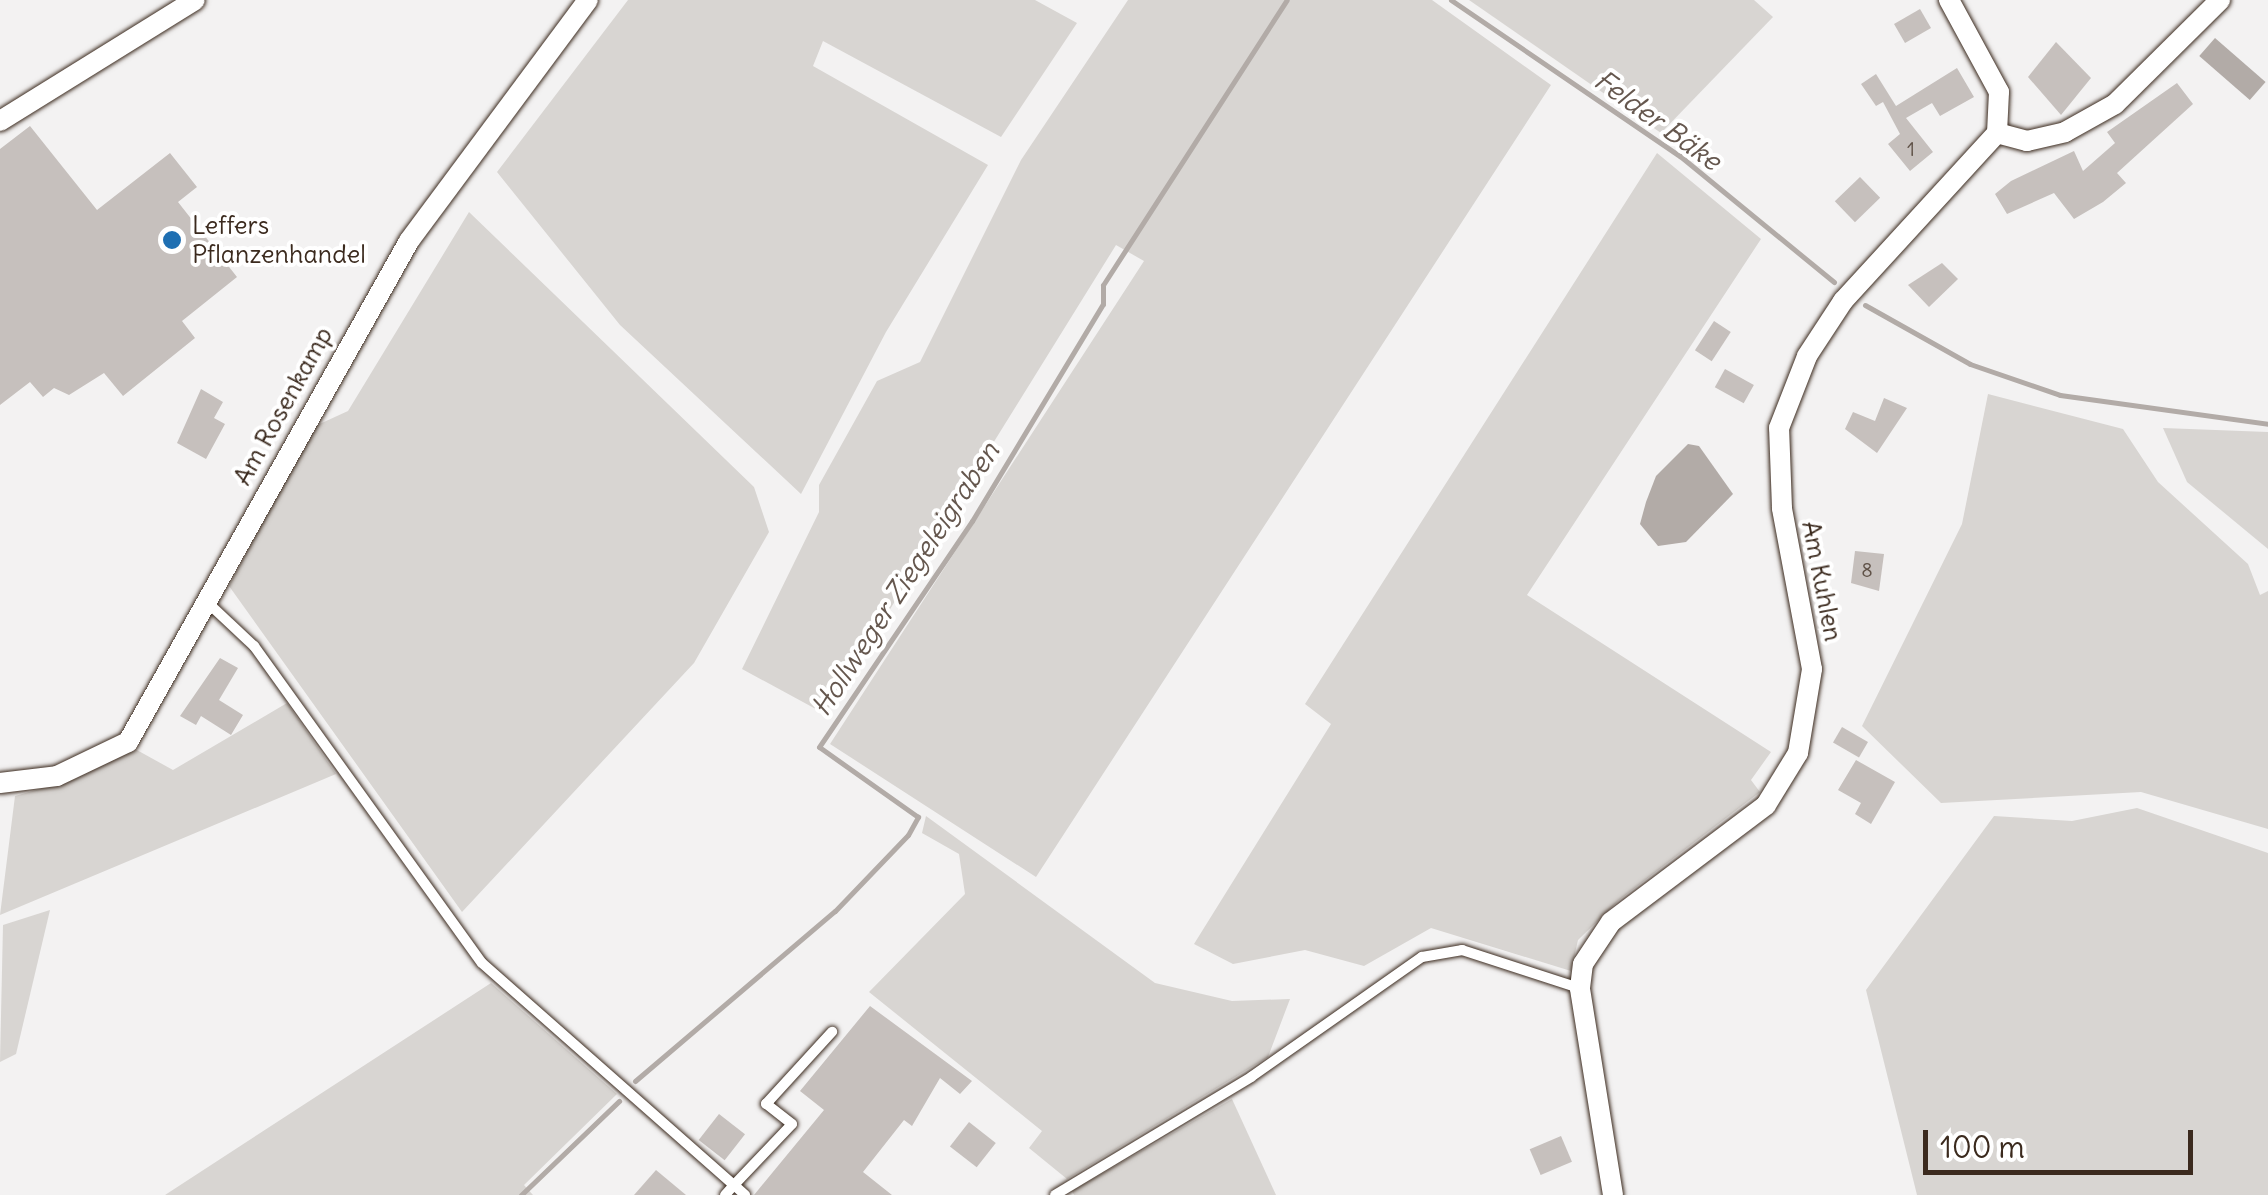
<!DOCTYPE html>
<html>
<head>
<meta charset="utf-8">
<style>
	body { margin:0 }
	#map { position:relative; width:2268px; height:1195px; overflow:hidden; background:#f3f2f2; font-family:Delius,sans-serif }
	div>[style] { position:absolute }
	.green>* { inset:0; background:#d8d5d2 }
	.water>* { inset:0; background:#b2aba7; transform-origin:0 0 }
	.stream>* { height:5px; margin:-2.5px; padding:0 2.5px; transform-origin:2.5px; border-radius:2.5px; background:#b2aba7 }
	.building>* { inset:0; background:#c6c0bd; transform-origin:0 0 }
	.roads { filter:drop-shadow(0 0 2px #3b2a1e) drop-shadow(0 0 2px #3b2a1e) }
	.lane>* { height:10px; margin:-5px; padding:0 5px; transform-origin:5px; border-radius:5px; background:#fff }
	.street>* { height:20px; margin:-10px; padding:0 10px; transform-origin:10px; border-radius:10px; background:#fff }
	.dots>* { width:28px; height:28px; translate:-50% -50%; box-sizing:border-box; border:5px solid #fff; border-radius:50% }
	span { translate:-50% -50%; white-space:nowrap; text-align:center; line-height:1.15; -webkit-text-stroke:8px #fff; paint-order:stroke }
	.number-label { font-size:20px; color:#5e5046 }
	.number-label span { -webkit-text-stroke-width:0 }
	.poi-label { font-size:25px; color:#3b2a1e }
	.left { translate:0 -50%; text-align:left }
	.street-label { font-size:25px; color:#3b2a1e }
	.water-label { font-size:28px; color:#65574e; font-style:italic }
	.scale { position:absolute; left:1923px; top:1130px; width:270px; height:45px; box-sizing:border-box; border:5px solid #3b2a1e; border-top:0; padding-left:12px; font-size:30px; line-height:35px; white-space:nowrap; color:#3b2a1e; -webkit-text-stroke:8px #fff; paint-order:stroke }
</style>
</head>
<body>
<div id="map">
	<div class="green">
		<i style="clip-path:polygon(628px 0,1035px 0,1077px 23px,1001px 137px,823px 41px,813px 66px,988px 165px,886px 332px,801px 494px,620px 325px,497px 172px)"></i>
		<i style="clip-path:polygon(1128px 0,1432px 0,1551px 85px,1036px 877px,830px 744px,1144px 261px,1116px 245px,825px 714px,742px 669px,819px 512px,819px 485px,877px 381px,920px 362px,1021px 160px)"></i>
		<i style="clip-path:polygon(1469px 0,1754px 0,1773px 17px,1661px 133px)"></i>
		<i style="clip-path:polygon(1657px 153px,1761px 239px,1527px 595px,1771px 752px,1751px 780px,1760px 792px,1619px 900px,1578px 940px,1571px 971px,1431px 928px,1364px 966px,1305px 950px,1233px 964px,1194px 944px,1331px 724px,1305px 704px)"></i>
		<i style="clip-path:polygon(469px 212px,754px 487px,769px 532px,694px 663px,462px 912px,229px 586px,313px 427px,348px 411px)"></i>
		<i style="clip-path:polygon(1988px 394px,2123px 429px,2158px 482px,2248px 564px,2260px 595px,2268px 591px,2268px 829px,2141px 792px,1941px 803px,1862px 726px,1962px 524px)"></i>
		<i style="clip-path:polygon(2163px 428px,2268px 432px,2268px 549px,2187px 482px)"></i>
		<i style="clip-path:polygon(287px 703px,336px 774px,0 915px,15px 796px,75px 779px,135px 749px,173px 770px)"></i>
		<i style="clip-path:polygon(2137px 808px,2268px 853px,2268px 1195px,1917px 1195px,1866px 990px,1994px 816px,2072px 821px)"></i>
		<i style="clip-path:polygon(926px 816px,1155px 983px,1232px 1001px,1290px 999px,1268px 1057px,1067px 1179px,1029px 1148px,1042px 1131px,869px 992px,965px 894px,959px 854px,922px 833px)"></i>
		<i style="clip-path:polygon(50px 910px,16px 1054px,0 1062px,3px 925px)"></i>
		<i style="clip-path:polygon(491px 983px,617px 1094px,524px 1185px,533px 1195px,165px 1195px)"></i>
		<i style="clip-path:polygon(1232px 1099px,1276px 1195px,1074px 1195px,1072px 1191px)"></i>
	</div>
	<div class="water">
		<i style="left:2215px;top:38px;width:67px;height:24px;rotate:41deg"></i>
		<i style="clip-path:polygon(1688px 444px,1699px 446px,1733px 494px,1686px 542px,1658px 546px,1640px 524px,1646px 502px,1656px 476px)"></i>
	</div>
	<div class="stream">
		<i style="left:1451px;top:0;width:277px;rotate:34.3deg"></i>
		<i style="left:1680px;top:156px;width:199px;rotate:39.3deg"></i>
		<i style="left:1865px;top:305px;width:120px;rotate:29.3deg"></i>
		<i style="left:1970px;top:364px;width:95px;rotate:19deg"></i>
		<i style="left:2060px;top:395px;width:210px;rotate:7.9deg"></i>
		<i style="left:635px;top:1081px;width:262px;rotate:-40.4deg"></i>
		<i style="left:835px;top:911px;width:105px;rotate:-46.2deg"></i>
		<i style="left:908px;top:835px;width:21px;rotate:-61deg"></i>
		<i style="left:918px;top:817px;width:121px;rotate:-144.7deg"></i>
		<i style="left:819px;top:747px;width:273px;rotate:-55.9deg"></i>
		<i style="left:972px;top:521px;width:253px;rotate:-58.9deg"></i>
		<i style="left:1103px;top:304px;width:19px;rotate:-90deg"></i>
		<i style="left:1103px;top:285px;width:339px;rotate:-57.2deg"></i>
		<i style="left:521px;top:1195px;width:136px;rotate:-43.8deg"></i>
	</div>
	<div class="building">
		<i style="left:1920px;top:9px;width:22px;height:30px;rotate:60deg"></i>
		<i style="clip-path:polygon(2056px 42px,2091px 78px,2061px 115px,2028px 77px)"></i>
		<i style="clip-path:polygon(1957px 68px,1974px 97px,1940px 116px,1932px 103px,1906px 118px,1933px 152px,1910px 171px,1888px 144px,1900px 134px,1883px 102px,1876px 106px,1861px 84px,1876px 74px,1896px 106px)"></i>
		<i style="clip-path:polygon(2177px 83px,2193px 104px,2117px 173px,2126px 183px,2103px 202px,2074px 219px,2054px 193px,2007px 214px,1995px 194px,2011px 181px,2074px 151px,2083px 171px,2115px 143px,2107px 132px)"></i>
		<i style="clip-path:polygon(30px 126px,97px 210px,170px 153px,197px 187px,178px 202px,237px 277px,182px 321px,195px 338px,123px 396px,104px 373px,69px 395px,54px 388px,43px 397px,30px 382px,0 405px,0 149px)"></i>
		<i style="left:1860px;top:177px;width:29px;height:35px;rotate:46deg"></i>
		<i style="clip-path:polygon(1942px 263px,1958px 279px,1929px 307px,1908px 285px)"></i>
		<i style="left:1714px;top:321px;width:20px;height:35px;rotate:33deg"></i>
		<i style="left:1725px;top:369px;width:33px;height:21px;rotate:29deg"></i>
		<i style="clip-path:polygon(201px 389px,223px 402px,214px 418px,225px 424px,206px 459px,177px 443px)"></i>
		<i style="clip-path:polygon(1884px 398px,1907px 408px,1877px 453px,1845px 429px,1853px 412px,1875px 421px)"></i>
		<i style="clip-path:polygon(1855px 551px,1884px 554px,1879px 591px,1851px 583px)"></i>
		<i style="clip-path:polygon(220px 658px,238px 668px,219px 700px,243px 715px,231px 735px,201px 716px,196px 725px,180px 716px)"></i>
		<i style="left:1842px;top:727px;width:30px;height:18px;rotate:30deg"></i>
		<i style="clip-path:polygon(1856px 760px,1895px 782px,1871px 824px,1855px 814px,1861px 803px,1838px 790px)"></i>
		<i style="clip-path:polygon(870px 1006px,972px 1081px,960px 1094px,940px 1078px,912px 1126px,904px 1120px,863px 1172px,892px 1195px,754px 1195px,824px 1110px,800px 1091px)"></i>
		<i style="left:719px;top:1114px;width:33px;height:33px;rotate:38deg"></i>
		<i style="left:969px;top:1122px;width:34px;height:31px;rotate:38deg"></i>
		<i style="left:1561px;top:1136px;width:28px;height:34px;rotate:67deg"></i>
		<i style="clip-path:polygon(656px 1170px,686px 1195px,634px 1195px)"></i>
	</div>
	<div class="roads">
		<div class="lane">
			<i style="left:206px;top:601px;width:66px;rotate:43.2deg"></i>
			<i style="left:254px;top:646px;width:390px;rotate:54.3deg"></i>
			<i style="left:482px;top:963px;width:336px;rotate:41.4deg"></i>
			<i style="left:734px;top:1185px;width:84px;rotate:-46.4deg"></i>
			<i style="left:792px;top:1124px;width:33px;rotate:-142deg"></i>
			<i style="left:766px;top:1104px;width:98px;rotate:-47.5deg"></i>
			<i style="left:725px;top:1195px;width:13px;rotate:-48deg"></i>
			<i style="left:734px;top:1185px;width:15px;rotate:42deg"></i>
			<i style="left:1055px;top:1195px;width:229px;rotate:-31deg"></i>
			<i style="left:1251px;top:1077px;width:209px;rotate:-35.1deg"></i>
			<i style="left:1422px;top:957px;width:41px;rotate:-9.9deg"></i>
			<i style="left:1462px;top:950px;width:123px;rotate:18deg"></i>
		</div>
		<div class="street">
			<i style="left:0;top:121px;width:229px;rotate:-31.8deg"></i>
			<i style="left:1997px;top:133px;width:31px;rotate:15deg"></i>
			<i style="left:2027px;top:141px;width:39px;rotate:-13deg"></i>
			<i style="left:2065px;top:132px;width:57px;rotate:-29.2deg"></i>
			<i style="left:2115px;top:104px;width:148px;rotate:-44.7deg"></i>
			<i style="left:0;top:783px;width:57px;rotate:-7deg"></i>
			<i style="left:57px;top:776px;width:79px;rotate:-25.6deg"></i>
			<i style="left:128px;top:742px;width:574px;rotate:-60.71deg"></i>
			<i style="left:409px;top:241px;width:300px;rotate:-53.4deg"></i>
			<i style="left:1613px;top:1195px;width:210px;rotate:-99.1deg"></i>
			<i style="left:1580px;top:988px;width:24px;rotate:-83deg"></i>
			<i style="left:1583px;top:964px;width:50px;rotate:-56.3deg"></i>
			<i style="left:1611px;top:922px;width:194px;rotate:-37deg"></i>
			<i style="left:1766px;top:805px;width:61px;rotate:-58.4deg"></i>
			<i style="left:1798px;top:753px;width:85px;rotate:-80.5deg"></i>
			<i style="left:1812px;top:669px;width:164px;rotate:-100.6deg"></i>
			<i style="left:1782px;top:508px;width:80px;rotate:-92.1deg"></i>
			<i style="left:1779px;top:428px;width:77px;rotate:-68.7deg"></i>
			<i style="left:1807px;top:356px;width:66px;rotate:-56.8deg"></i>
			<i style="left:1843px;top:301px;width:228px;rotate:-47.5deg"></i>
			<i style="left:1997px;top:133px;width:41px;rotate:-87.2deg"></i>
			<i style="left:1999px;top:92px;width:105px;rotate:-118.5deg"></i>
		</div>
	</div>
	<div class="dots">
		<i style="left:172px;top:240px;background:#1f6fb2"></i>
	</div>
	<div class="number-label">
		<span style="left:1911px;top:148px">1</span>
		<span style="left:1867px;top:569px">8</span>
	</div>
	<div class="poi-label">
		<span class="left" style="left:192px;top:240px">Leffers<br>Pflanzenhandel</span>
	</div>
	<div class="street-label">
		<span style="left:283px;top:406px;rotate:-61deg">Am Rosenkamp</span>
		<span style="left:1822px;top:581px;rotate:79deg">Am Kuhlen</span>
	</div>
	<div class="water-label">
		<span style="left:1658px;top:120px;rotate:36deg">Felder Bäke</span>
		<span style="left:905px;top:579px;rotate:-57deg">Hollweger Ziegeleigraben</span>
	</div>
	<div class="scale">100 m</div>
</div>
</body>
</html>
